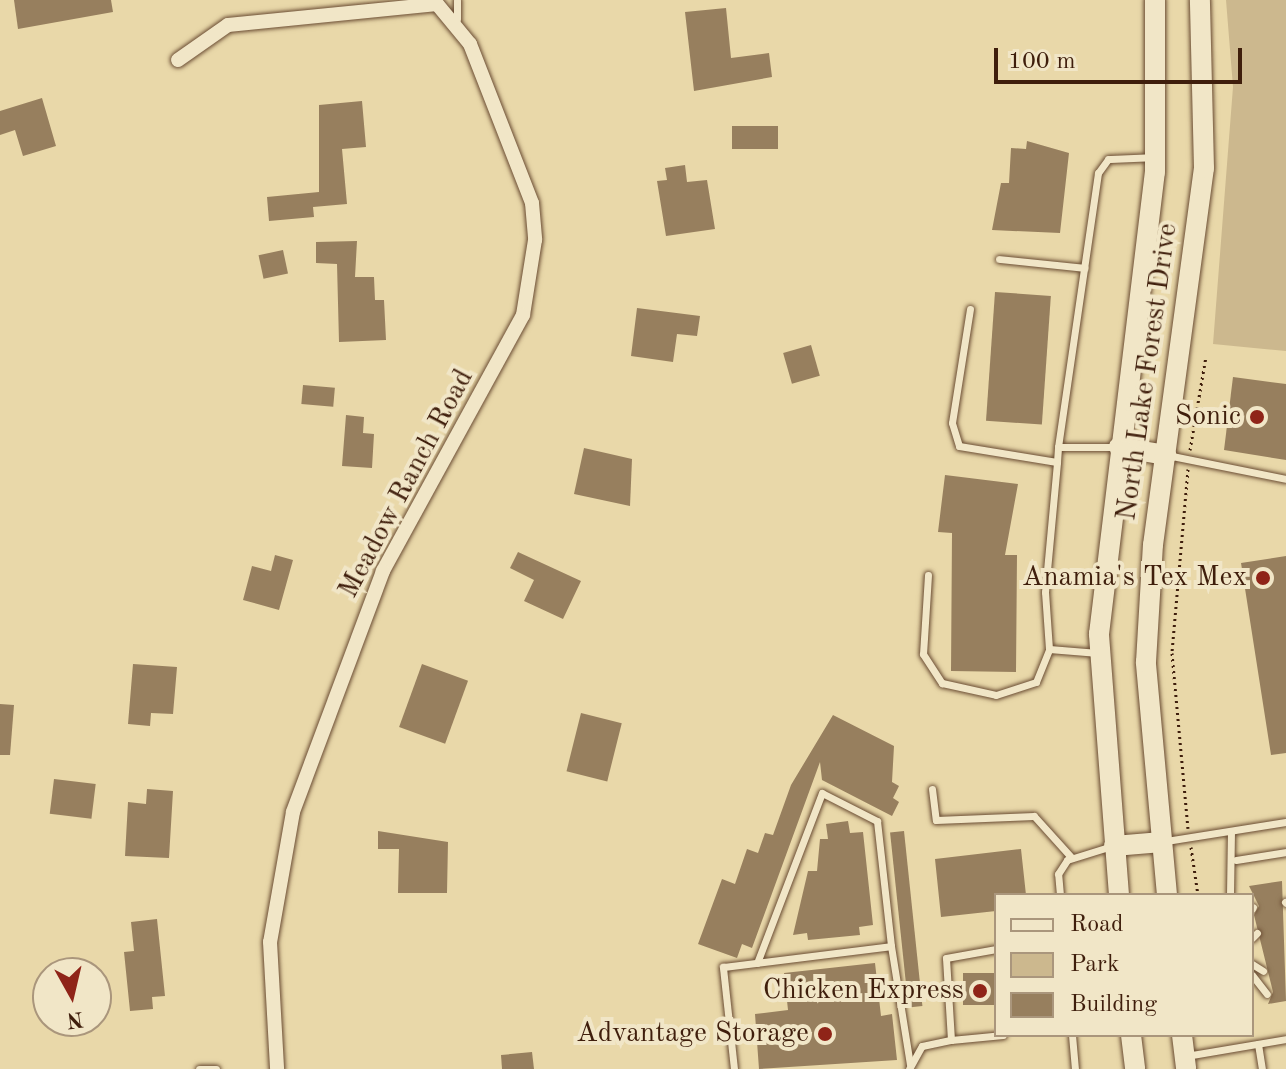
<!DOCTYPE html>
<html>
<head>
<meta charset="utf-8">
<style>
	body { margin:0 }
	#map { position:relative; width:1286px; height:1069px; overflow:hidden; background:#e9d8a9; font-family:"Old Standard TT",serif }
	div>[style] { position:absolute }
	.green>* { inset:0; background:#ccb88e }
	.building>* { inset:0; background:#977f5e; transform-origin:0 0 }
	.path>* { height:3px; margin-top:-1.5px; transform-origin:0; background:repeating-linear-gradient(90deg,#3f1e0c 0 2px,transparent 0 6px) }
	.roads { filter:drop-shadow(0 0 2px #6a4c33) drop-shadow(0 0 2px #6a4c33) }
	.lane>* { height:7px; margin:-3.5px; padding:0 3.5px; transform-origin:3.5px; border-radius:3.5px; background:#f1e6c7 }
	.street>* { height:14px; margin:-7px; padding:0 7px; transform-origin:7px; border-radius:7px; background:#f1e6c7 }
	.secondary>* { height:20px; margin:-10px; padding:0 10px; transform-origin:10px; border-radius:10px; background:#f1e6c7 }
	.dots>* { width:22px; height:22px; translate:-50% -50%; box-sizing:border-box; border:4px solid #f1e6c7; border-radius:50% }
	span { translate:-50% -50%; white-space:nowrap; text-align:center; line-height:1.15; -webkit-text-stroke:8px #f1e6c7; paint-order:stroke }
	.street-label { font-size:28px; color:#3f1e0c }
	.poi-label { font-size:28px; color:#3f1e0c }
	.right { translate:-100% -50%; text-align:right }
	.legend { position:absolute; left:994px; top:893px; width:260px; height:144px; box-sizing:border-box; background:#f1e6c7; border:2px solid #aa967c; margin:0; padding:10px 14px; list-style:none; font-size:24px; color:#3f1e0c }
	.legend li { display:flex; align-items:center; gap:16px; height:40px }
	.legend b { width:40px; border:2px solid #aa967c }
	.north { position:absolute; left:32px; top:957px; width:80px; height:80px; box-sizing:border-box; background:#f1e6c7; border:2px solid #aa967c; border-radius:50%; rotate:172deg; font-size:22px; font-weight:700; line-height:32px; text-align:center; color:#3f1e0c }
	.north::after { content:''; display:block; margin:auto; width:28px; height:36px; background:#8f2418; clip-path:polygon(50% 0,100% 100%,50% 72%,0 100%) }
	.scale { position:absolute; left:994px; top:48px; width:248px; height:36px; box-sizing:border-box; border:4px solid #3f1e0c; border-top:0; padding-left:10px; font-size:24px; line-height:28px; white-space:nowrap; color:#3f1e0c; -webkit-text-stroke:6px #f1e6c7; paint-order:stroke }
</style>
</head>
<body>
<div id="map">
	<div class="green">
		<i style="clip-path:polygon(1226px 0,1286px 0,1286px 351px,1213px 344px,1233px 87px)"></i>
	</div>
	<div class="building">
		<i style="clip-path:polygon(14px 0,111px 0,113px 12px,18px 29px)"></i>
		<i style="clip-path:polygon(726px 8px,731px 58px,769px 53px,772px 77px,694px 91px,685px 12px)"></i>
		<i style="clip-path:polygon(42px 98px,56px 146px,23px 156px,15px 130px,0 135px,0 111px)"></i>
		<i style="clip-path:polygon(362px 101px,366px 147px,342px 149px,347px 204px,313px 207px,314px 217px,269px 221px,267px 197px,319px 192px,319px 105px)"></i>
		<i style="left:732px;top:126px;width:46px;height:23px"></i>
		<i style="clip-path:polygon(1027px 141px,1069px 153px,1060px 233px,992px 230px,1001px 183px,1009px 183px,1011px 148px,1026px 149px)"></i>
		<i style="clip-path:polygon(685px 165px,687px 182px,707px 180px,715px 229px,666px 236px,657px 181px,667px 180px,665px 168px)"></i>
		<i style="clip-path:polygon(357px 241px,355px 277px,374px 277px,375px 300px,384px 300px,386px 340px,339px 342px,337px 264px,316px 263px,316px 242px)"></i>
		<i style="left:283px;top:250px;width:24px;height:25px;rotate:78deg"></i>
		<i style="left:995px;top:292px;width:56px;height:129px;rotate:4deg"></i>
		<i style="clip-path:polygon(637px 308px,700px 316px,697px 336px,677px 334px,673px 362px,631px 356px)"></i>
		<i style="left:811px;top:345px;width:32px;height:29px;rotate:74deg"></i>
		<i style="clip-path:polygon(1233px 377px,1286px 384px,1286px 460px,1224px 450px)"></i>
		<i style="left:303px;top:385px;width:32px;height:19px;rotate:5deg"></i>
		<i style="clip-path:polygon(346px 415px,364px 417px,363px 433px,374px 434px,372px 468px,342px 466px)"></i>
		<i style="clip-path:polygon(584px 448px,632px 459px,630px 506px,574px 494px)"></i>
		<i style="clip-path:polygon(945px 475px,1018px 484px,1005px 555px,1017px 555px,1016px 672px,951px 671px,952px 533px,938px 532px)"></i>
		<i style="clip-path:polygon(518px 552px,581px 581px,563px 619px,524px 601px,534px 580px,510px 568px)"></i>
		<i style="clip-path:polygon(275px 555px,293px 560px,279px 610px,243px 600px,252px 566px,271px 571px)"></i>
		<i style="clip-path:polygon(1286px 556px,1286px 753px,1271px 755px,1241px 563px)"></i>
		<i style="clip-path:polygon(133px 664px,177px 667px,173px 714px,151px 713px,150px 726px,128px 724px)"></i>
		<i style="left:422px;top:664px;width:49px;height:67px;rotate:20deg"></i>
		<i style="clip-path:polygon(0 704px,14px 705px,10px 755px,0 755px)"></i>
		<i style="left:581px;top:713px;width:42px;height:60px;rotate:14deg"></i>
		<i style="clip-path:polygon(833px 715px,894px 746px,892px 782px,899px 786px,893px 798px,899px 802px,892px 816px,822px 780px,820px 762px,752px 948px,742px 944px,737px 958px,698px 944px,722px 879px,735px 884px,747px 849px,758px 853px,765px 833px,773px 835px,791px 785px)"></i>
		<i style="left:54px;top:779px;width:42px;height:35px;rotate:7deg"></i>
		<i style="clip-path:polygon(147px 789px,173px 791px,169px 858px,125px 856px,128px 802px,146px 804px)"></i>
		<i style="clip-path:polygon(848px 821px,850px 833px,863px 832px,873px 925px,859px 927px,860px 935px,808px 940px,807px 933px,793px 935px,808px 871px,817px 871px,820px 839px,828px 839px,826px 824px)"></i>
		<i style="clip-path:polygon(378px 831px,448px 842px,447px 893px,398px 893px,399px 849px,378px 849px)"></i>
		<i style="left:904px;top:831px;width:176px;height:14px;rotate:84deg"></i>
		<i style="clip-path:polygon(1021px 849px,1026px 895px,996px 895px,996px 911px,941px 917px,935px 859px)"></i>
		<i style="clip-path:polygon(1282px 881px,1286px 1001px,1268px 1004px,1273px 992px,1254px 915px,1259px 906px,1249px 886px)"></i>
		<i style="clip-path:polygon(157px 919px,165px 996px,152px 997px,153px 1009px,130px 1011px,124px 952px,134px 951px,131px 922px)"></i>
		<i style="clip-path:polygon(875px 963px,881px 1016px,892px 1014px,897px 1060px,759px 1069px,755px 1014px,788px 1010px,784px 973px)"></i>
		<i style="left:996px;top:973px;width:32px;height:33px;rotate:90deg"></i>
		<i style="clip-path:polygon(532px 1052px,534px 1069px,502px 1069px,501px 1055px)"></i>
	</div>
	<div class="path">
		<i style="left:1190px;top:450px;width:95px;rotate:-80.3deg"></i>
		<i style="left:1188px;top:469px;width:185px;rotate:95deg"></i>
		<i style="left:1172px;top:653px;width:176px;rotate:84.8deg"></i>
		<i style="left:1191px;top:847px;width:49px;rotate:81.7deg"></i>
	</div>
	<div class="roads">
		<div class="lane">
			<i style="left:457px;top:19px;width:19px;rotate:-90deg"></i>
			<i style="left:999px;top:259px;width:86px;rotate:6deg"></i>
			<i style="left:970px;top:309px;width:115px;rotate:99deg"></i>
			<i style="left:952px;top:423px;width:24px;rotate:73deg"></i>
			<i style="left:959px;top:446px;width:99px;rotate:9.3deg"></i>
			<i style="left:1058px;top:447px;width:277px;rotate:-81.7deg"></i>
			<i style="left:1098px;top:173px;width:17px;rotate:-54deg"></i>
			<i style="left:1108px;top:159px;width:45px;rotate:-2.5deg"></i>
			<i style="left:1167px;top:455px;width:121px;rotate:11.4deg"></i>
			<i style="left:928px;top:575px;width:79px;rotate:93.6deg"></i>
			<i style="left:923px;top:654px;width:35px;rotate:57deg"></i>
			<i style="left:942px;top:683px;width:55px;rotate:12.5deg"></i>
			<i style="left:996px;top:695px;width:42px;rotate:-18deg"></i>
			<i style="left:1036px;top:682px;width:35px;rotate:-68deg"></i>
			<i style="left:1098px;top:653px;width:49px;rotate:-175.3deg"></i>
			<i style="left:1049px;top:649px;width:57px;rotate:-94deg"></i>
			<i style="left:1045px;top:592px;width:131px;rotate:-84.7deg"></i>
			<i style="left:1057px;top:462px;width:15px;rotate:-86deg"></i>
			<i style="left:1058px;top:447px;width:59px"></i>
			<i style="left:932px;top:789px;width:31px;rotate:83deg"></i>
			<i style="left:936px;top:820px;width:98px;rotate:-2.3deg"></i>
			<i style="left:1034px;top:816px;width:55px;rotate:47.9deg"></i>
			<i style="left:1166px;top:841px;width:121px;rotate:-9deg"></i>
			<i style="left:1236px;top:860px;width:51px;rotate:-9.1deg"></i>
			<i style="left:1060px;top:895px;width:21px;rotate:-95deg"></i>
			<i style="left:1058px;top:874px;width:17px;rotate:-57deg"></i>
			<i style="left:1067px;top:860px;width:47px;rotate:-17.3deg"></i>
			<i style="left:1230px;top:895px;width:63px;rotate:-89.1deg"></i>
			<i style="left:1285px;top:902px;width:1px;rotate:45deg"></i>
			<i style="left:1252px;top:909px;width:2px;rotate:-63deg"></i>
			<i style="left:1252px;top:938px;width:7px;rotate:-45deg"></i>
			<i style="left:757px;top:963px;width:182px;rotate:-69.1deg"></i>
			<i style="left:822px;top:793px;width:62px;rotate:27deg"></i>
			<i style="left:877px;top:821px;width:126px;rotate:83.6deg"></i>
			<i style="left:1252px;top:964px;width:13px;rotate:32deg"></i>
			<i style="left:1252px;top:975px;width:24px;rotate:52deg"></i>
			<i style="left:1072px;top:1035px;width:34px;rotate:85deg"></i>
			<i style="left:951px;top:1040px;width:52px;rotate:-5.5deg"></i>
			<i style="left:1258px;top:1044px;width:25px;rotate:81deg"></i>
			<i style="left:1186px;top:1056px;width:101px;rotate:-9.6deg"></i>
			<i style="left:199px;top:1069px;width:17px"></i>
			<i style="left:734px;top:1069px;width:103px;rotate:-96.2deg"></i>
			<i style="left:723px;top:967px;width:169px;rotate:-7.1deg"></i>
			<i style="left:891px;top:946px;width:120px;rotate:80.9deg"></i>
			<i style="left:909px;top:1069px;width:26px;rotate:-61deg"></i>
			<i style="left:922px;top:1046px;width:30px;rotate:-12deg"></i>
			<i style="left:951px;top:1040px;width:82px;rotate:-93.5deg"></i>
			<i style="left:946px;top:958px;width:51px;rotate:-10.2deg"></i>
		</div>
		<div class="street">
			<i style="left:178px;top:60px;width:61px;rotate:-35deg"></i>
			<i style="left:228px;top:25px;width:210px;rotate:-5.7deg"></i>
			<i style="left:437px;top:4px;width:52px;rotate:50.5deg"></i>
			<i style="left:470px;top:44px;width:171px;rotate:68.7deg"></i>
			<i style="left:532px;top:203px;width:37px;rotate:85deg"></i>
			<i style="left:535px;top:240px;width:76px;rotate:99.1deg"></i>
			<i style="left:523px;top:315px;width:292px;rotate:118.7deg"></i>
			<i style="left:383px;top:571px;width:257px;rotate:110.5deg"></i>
			<i style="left:293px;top:812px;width:132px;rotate:100deg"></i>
			<i style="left:270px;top:942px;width:127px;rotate:86.8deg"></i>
		</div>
		<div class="secondary">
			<i style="left:1119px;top:447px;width:48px;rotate:9.7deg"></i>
			<i style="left:1114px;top:846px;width:48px;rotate:-4.8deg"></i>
			<i style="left:1119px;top:895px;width:262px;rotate:-94.4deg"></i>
			<i style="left:1099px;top:634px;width:465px;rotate:-83.1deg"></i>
			<i style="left:1155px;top:172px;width:172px;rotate:-90deg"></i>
			<i style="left:1167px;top:895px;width:234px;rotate:-95.2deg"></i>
			<i style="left:1146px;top:662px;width:117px;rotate:-86.6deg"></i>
			<i style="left:1153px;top:545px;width:380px;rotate:-82.3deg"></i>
			<i style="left:1204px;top:168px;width:168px;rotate:-91.4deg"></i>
			<i style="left:1131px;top:1035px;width:34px;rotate:83deg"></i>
			<i style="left:1182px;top:1035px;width:34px;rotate:83deg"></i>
		</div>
	</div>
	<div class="dots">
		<i style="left:1257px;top:417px;background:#8f2418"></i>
		<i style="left:1263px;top:578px;background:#8f2418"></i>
		<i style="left:980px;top:991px;background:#8f2418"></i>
		<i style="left:825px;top:1034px;background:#8f2418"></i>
	</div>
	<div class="street-label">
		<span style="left:1148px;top:372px;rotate:-82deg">North Lake Forest Drive</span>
		<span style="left:407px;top:484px;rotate:-62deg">Meadow Ranch Road</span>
	</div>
	<div class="poi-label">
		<span class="right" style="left:1241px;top:417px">Sonic</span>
		<span class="right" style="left:1247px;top:578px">Anamia's Tex Mex</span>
		<span class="right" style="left:964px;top:991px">Chicken Express</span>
		<span class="right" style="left:809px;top:1034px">Advantage Storage</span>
	</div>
	<ul class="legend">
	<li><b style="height:10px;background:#f1e6c7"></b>Road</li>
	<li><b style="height:22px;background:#ccb88e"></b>Park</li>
	<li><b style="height:22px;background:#977f5e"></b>Building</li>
	</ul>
	<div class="north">N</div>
	<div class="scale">100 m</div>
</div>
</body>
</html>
